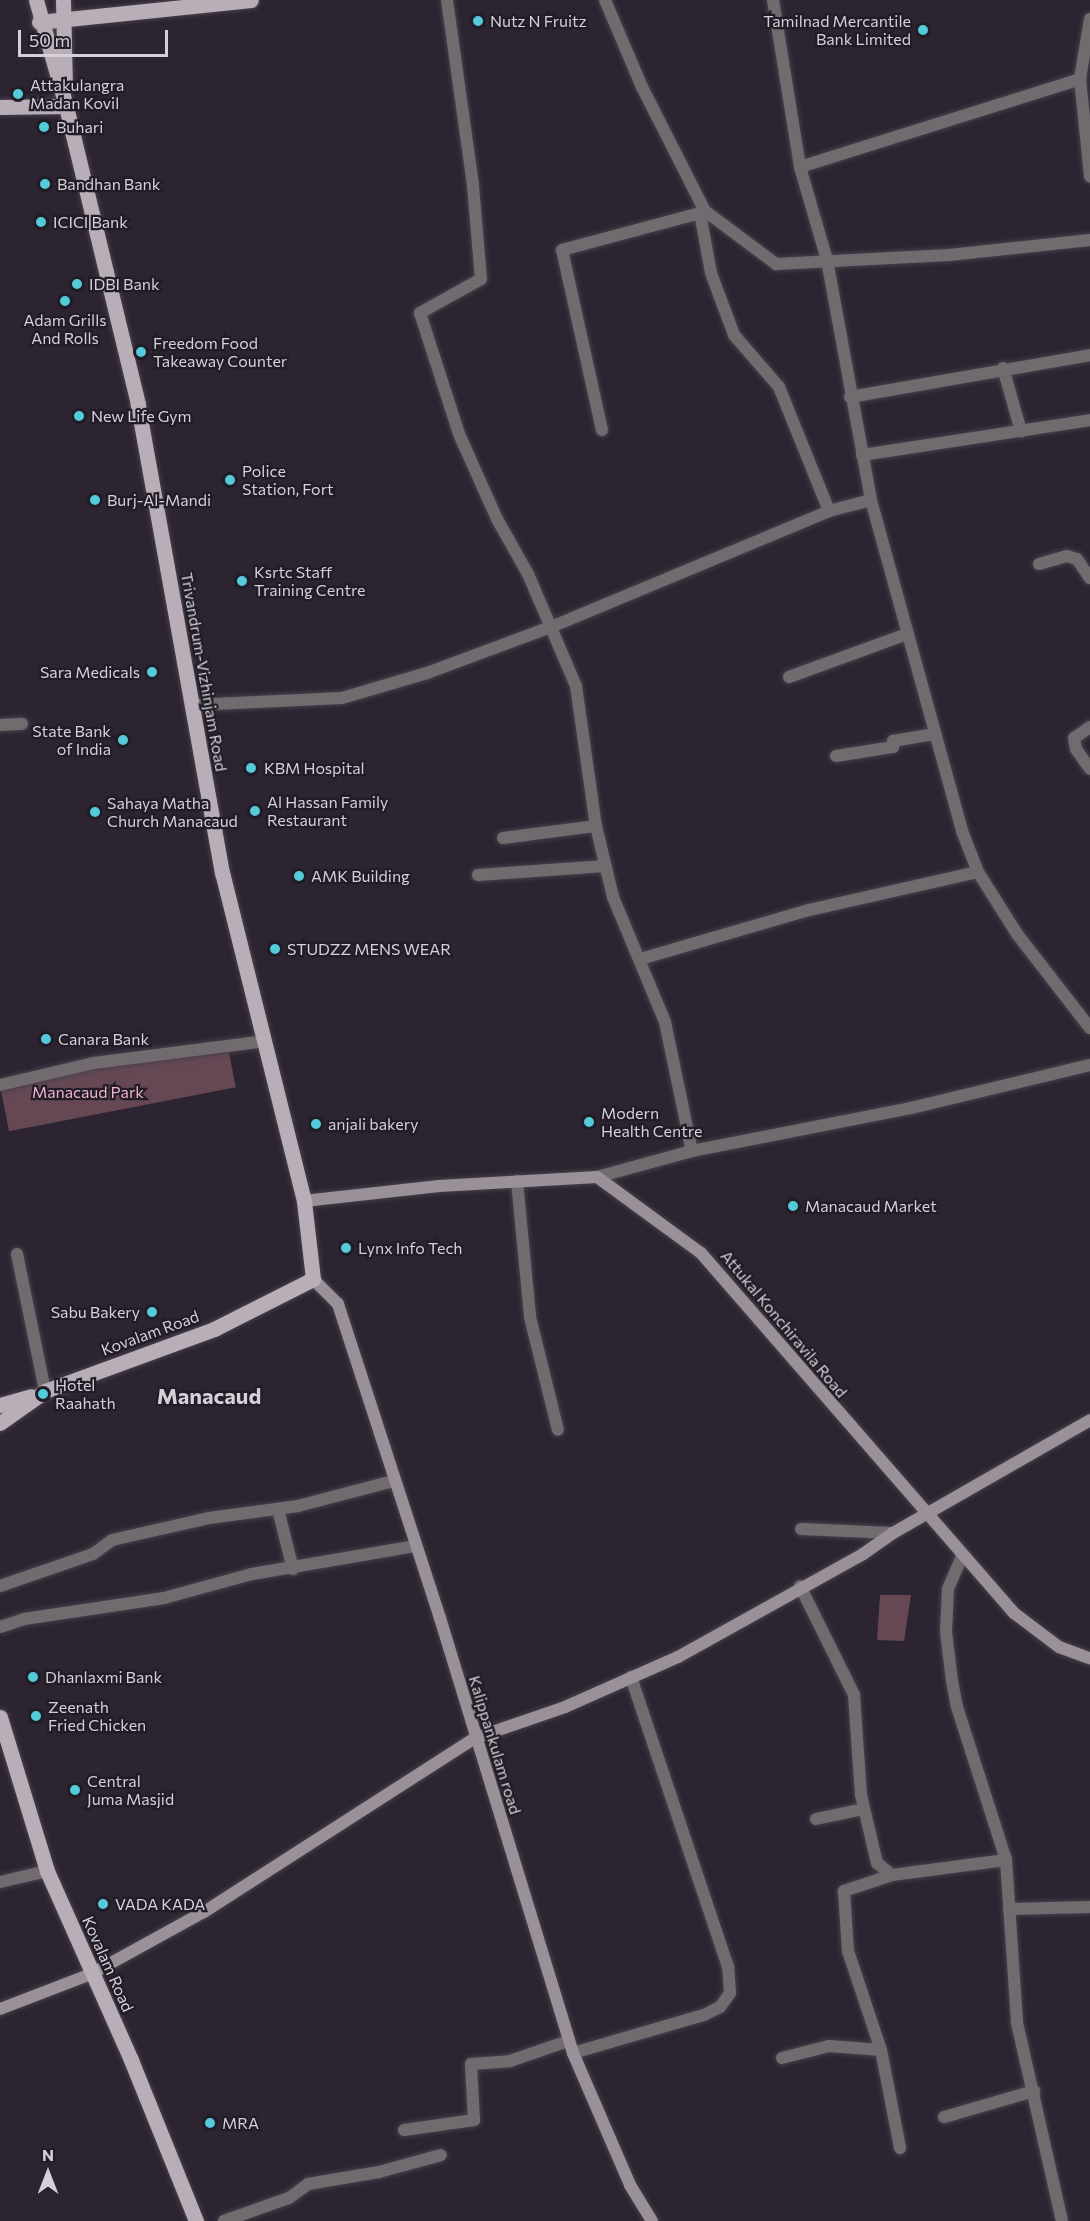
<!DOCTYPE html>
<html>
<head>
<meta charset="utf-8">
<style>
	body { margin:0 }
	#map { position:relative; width:1090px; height:2221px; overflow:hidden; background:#2c2531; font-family:Commissioner,sans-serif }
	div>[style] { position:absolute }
	.green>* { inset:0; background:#654854; transform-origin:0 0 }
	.roads { filter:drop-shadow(0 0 2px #47404c) drop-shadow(0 0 2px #47404c) }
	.street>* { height:12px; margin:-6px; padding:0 6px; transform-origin:6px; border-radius:6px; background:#716b70 }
	.secondary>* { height:12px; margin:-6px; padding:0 6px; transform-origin:6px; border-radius:6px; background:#9a9198 }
	.primary>* { height:15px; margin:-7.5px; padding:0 7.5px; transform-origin:7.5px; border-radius:7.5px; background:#b9aeb7 }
	.dots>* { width:16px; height:16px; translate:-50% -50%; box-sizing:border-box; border:3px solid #221c27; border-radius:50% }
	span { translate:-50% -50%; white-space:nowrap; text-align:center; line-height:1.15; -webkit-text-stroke:4.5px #221c27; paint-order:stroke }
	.poi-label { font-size:16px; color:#d4d0d8 }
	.left { translate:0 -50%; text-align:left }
	.right { translate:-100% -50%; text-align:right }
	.street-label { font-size:16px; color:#d4d0d8 }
	.park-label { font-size:16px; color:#f0b5ce }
	.district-label { font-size:22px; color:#d4d0d8; font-weight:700 }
	.north { position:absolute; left:18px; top:2143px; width:60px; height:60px; -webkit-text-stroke:4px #221c27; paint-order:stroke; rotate:0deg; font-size:16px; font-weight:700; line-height:24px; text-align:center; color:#d4d0d8 }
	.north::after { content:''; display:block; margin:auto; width:21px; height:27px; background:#d4d0d8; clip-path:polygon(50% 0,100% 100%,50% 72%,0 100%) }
	.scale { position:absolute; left:18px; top:30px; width:150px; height:27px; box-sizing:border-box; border:3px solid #d4d0d8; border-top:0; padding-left:8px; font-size:18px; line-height:21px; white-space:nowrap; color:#d4d0d8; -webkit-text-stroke:4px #221c27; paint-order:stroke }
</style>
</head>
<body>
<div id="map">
	<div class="green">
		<i style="left:227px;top:1042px;width:46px;height:231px;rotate:79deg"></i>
		<i style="clip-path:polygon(880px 1595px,911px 1595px,904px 1641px,877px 1640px)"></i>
	</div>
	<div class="roads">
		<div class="street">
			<i style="left:447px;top:0;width:188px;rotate:82deg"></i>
			<i style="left:473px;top:186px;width:93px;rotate:85.1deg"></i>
			<i style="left:481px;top:279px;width:70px;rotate:150.9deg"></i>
			<i style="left:420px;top:313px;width:127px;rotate:72.1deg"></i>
			<i style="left:459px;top:434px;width:93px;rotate:65.9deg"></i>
			<i style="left:497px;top:519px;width:63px;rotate:60.6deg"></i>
			<i style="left:528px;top:574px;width:122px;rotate:66.8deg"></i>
			<i style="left:576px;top:686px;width:141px;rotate:81.9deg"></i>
			<i style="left:596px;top:826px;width:73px;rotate:76.5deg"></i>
			<i style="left:613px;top:897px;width:135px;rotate:67.4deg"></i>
			<i style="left:665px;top:1022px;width:132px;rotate:78.2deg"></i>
			<i style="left:605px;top:0;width:95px;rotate:67deg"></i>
			<i style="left:642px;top:87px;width:139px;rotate:63.1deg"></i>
			<i style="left:705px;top:211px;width:5px;rotate:158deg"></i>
			<i style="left:700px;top:213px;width:61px;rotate:79.6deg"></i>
			<i style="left:711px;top:273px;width:66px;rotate:69.6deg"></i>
			<i style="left:734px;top:335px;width:69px;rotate:49.1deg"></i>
			<i style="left:779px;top:387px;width:134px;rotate:68deg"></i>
			<i style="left:773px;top:0;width:169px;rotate:80.8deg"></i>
			<i style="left:800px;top:167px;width:97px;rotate:73.8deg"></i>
			<i style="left:827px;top:260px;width:244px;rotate:79.6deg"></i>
			<i style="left:871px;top:500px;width:343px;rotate:74.6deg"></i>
			<i style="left:962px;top:831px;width:44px;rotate:68.7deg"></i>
			<i style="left:978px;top:872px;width:73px;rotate:57.8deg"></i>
			<i style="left:1017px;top:934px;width:119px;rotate:52.2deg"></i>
			<i style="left:1090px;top:19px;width:61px;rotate:99.5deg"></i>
			<i style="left:1080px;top:79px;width:98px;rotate:84.1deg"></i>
			<i style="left:800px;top:167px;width:294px;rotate:-17.4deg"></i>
			<i style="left:705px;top:211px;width:89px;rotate:36.7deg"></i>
			<i style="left:776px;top:264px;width:173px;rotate:-3deg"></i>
			<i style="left:949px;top:255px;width:142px;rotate:-6.1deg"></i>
			<i style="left:1003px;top:368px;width:66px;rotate:74.1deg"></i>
			<i style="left:850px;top:397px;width:244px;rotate:-9.9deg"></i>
			<i style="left:602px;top:430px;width:184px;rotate:-102.5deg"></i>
			<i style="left:562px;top:250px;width:143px;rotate:-15deg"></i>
			<i style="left:862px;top:455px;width:231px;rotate:-8.7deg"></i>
			<i style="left:1039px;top:564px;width:29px;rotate:-16deg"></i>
			<i style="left:1067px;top:556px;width:10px;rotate:17deg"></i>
			<i style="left:1077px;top:559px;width:23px;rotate:56deg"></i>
			<i style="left:789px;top:677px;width:126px;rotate:-20deg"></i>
			<i style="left:192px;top:705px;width:150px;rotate:-2.7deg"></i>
			<i style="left:342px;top:698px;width:89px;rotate:-16.4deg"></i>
			<i style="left:427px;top:673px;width:132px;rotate:-20.4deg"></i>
			<i style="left:551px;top:627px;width:301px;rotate:-22.6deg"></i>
			<i style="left:829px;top:511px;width:43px;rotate:-14.7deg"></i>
			<i style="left:0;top:725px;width:22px;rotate:-3deg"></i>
			<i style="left:1090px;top:727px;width:19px;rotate:145deg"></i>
			<i style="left:1074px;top:738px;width:11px;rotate:80deg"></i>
			<i style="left:1076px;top:749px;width:24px;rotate:55deg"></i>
			<i style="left:836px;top:756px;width:58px;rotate:-9deg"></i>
			<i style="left:893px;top:747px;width:6px;rotate:-90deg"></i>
			<i style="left:893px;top:741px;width:43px;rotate:-9.5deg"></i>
			<i style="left:503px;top:838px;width:94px;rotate:-7.4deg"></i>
			<i style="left:478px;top:875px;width:128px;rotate:-4deg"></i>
			<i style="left:640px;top:959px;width:176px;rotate:-16.2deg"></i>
			<i style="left:809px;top:910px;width:173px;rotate:-12.7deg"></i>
			<i style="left:0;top:1085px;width:97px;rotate:-13.2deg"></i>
			<i style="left:94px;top:1063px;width:173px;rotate:-7.3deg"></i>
			<i style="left:597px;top:1177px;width:98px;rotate:-15.3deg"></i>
			<i style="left:692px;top:1151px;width:223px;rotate:-11.1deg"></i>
			<i style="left:911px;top:1108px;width:184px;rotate:-13.5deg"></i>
			<i style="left:517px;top:1181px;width:137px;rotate:84.5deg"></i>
			<i style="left:530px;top:1317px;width:116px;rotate:76.1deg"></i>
			<i style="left:17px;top:1254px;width:140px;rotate:78.4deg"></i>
			<i style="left:278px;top:1509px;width:62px;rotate:76deg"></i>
			<i style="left:801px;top:1529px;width:92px;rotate:2.5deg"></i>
			<i style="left:962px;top:1556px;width:36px;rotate:113deg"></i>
			<i style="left:948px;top:1589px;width:43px;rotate:92.7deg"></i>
			<i style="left:946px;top:1632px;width:49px;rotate:83deg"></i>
			<i style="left:952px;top:1681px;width:26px;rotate:79deg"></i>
			<i style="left:957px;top:1707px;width:161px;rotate:72.2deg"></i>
			<i style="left:1006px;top:1860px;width:163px;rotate:86.1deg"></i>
			<i style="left:1017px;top:2023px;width:203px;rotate:77.2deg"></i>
			<i style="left:0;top:1586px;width:98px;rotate:-19deg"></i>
			<i style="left:93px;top:1554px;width:24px;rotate:-36deg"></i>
			<i style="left:112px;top:1540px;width:99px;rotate:-12.8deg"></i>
			<i style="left:209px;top:1518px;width:90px;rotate:-7.7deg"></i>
			<i style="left:298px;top:1506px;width:98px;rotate:-14.7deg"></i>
			<i style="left:800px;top:1586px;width:122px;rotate:63.6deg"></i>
			<i style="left:854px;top:1695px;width:100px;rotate:86deg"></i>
			<i style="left:861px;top:1795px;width:70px;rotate:76.8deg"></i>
			<i style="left:877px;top:1863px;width:19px;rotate:39deg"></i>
			<i style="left:892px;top:1875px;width:115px;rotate:-7.5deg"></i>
			<i style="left:0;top:1627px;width:25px;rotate:-18deg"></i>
			<i style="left:24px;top:1619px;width:142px;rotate:-8.5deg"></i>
			<i style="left:164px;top:1598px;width:91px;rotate:-15.3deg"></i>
			<i style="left:252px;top:1574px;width:165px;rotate:-9.7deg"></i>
			<i style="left:816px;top:1819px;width:49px;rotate:-11.8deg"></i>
			<i style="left:892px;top:1875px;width:51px;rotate:161.6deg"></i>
			<i style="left:844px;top:1891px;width:60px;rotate:86.2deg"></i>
			<i style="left:848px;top:1951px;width:104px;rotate:71.6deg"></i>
			<i style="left:881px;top:2050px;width:100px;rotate:79deg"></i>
			<i style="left:0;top:1882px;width:48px;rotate:-13.2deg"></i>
			<i style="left:1009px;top:1909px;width:81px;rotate:-1.4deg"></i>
			<i style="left:573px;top:2053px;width:136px;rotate:-16.2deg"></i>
			<i style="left:704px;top:2015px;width:18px;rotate:-27deg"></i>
			<i style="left:720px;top:2007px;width:17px;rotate:-54deg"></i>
			<i style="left:730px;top:1993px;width:26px;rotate:-94deg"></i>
			<i style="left:728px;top:1967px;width:306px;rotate:-108.5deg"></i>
			<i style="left:782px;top:2058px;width:49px;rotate:-14.3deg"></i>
			<i style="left:829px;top:2046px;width:52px;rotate:4.4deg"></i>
			<i style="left:944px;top:2117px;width:94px;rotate:-16.1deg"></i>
			<i style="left:404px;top:2130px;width:71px;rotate:-8.1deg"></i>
			<i style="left:474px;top:2120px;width:56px;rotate:-93.1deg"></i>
			<i style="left:471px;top:2064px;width:39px;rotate:-4deg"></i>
			<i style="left:510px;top:2061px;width:61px;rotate:-19deg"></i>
			<i style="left:224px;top:2221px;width:69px;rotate:-19.5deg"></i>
			<i style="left:289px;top:2198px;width:24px;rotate:-36deg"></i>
			<i style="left:308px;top:2184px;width:72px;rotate:-9.6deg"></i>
			<i style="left:379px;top:2172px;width:64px;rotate:-15.3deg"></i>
		</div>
		<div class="secondary">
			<i style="left:304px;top:1201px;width:136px;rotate:-6.3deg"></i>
			<i style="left:439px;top:1186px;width:158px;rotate:-3.3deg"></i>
			<i style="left:597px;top:1177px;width:129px;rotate:36.2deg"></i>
			<i style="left:701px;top:1253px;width:477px;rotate:49deg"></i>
			<i style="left:1014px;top:1613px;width:56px;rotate:37.1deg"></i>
			<i style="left:1059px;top:1647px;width:33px;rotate:20deg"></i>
			<i style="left:313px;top:1279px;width:35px;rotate:45deg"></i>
			<i style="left:338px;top:1304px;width:330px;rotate:72deg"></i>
			<i style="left:440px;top:1618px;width:455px;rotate:73deg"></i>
			<i style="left:573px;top:2053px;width:144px;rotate:66.6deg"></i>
			<i style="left:630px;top:2185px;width:42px;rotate:58.6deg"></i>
			<i style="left:0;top:2009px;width:97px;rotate:-21deg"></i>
			<i style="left:91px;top:1974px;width:129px;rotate:-28.8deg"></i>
			<i style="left:204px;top:1912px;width:322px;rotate:-32.7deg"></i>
			<i style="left:475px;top:1738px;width:95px;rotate:-19deg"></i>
			<i style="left:565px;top:1707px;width:124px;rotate:-23.9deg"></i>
			<i style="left:678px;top:1657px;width:212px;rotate:-29.1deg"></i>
			<i style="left:863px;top:1554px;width:37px;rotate:-35deg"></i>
			<i style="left:893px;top:1533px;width:227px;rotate:-29.8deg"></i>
		</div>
		<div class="primary">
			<i style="left:63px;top:0;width:88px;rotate:88.7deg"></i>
			<i style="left:39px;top:22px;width:213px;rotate:-5.9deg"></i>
			<i style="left:0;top:107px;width:66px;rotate:-0.9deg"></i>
			<i style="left:0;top:1405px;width:32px;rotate:-16deg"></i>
			<i style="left:0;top:1423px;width:55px;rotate:-35.4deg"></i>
			<i style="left:45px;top:1391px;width:180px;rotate:-20.1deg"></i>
			<i style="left:214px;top:1329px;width:111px;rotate:-26.8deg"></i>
			<i style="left:313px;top:1279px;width:79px;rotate:-96.6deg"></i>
			<i style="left:304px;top:1201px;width:338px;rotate:-104deg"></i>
			<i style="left:222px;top:873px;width:476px;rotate:-100.2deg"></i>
			<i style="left:138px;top:404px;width:307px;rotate:-103.6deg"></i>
			<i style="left:66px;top:106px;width:110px;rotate:-105.8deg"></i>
			<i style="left:0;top:1717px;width:161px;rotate:73deg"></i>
			<i style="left:47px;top:1871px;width:207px;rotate:66deg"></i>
			<i style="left:131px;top:2060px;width:174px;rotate:68deg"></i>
		</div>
	</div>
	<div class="dots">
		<i style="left:478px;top:21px;background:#53cbda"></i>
		<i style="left:923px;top:30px;background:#53cbda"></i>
		<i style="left:18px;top:94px;background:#53cbda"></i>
		<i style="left:44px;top:127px;background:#53cbda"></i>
		<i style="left:45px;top:184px;background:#53cbda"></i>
		<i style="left:41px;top:222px;background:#53cbda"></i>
		<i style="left:77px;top:284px;background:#53cbda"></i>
		<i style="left:65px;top:301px;background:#53cbda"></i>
		<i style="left:141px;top:352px;background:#53cbda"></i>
		<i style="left:79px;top:416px;background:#53cbda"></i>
		<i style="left:230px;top:480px;background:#53cbda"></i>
		<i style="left:95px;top:500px;background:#53cbda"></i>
		<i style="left:242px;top:581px;background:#53cbda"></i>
		<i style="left:152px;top:672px;background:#53cbda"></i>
		<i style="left:123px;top:740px;background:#53cbda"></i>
		<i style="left:251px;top:768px;background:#53cbda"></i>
		<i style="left:255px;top:811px;background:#53cbda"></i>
		<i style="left:95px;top:812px;background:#53cbda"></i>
		<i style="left:299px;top:876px;background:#53cbda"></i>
		<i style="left:275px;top:949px;background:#53cbda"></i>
		<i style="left:46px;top:1039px;background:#53cbda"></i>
		<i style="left:589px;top:1122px;background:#53cbda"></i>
		<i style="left:316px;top:1124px;background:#53cbda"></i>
		<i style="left:793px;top:1206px;background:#53cbda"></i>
		<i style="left:346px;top:1248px;background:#53cbda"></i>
		<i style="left:152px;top:1312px;background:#53cbda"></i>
		<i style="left:43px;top:1394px;background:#53cbda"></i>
		<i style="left:33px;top:1677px;background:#53cbda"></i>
		<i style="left:36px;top:1716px;background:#53cbda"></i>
		<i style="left:75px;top:1790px;background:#53cbda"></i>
		<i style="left:103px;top:1904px;background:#53cbda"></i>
		<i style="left:210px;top:2123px;background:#53cbda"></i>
	</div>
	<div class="poi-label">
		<span class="left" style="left:490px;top:21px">Nutz N Fruitz</span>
		<span class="right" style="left:911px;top:30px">Tamilnad Mercantile<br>Bank Limited</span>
		<span class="left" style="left:30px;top:94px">Attakulangra<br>Madan Kovil</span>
		<span class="left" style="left:56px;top:127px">Buhari</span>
		<span class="left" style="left:57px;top:184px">Bandhan Bank</span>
		<span class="left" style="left:53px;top:222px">ICICI Bank</span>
		<span class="left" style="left:89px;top:284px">IDBI Bank</span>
		<span style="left:65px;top:329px">Adam Grills<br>And Rolls</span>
		<span class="left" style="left:153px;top:352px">Freedom Food<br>Takeaway Counter</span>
		<span class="left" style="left:91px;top:416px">New Life Gym</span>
		<span class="left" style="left:242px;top:480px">Police<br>Station, Fort</span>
		<span class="left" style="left:107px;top:500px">Burj-Al-Mandi</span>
		<span class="left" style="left:254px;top:581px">Ksrtc Staff<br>Training Centre</span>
		<span class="right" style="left:140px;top:672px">Sara Medicals</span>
		<span class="right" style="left:111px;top:740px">State Bank<br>of India</span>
		<span class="left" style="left:264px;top:768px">KBM Hospital</span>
		<span class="left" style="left:267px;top:811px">Al Hassan Family<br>Restaurant</span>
		<span class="left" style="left:107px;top:812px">Sahaya Matha<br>Church Manacaud</span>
		<span class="left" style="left:311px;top:876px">AMK Building</span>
		<span class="left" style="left:287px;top:949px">STUDZZ MENS WEAR</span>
		<span class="left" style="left:58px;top:1039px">Canara Bank</span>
		<span class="left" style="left:601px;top:1122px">Modern<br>Health Centre</span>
		<span class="left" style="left:328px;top:1124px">anjali bakery</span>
		<span class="left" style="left:805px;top:1206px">Manacaud Market</span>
		<span class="left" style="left:358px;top:1248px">Lynx Info Tech</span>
		<span class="right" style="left:140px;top:1312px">Sabu Bakery</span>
		<span class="left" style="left:55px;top:1394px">Hotel<br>Raahath</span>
		<span class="left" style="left:45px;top:1677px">Dhanlaxmi Bank</span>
		<span class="left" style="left:48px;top:1716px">Zeenath<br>Fried Chicken</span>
		<span class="left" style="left:87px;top:1790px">Central<br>Juma Masjid</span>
		<span class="left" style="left:115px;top:1904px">VADA KADA</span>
		<span class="left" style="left:222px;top:2123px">MRA</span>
	</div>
	<div class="street-label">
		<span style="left:204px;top:672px;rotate:80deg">Trivandrum-Vizhinjam Road</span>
		<span style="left:784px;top:1324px;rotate:50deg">Attukal Konchiravila Road</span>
		<span style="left:150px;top:1333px;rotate:-20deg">Kovalam Road</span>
		<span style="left:495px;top:1745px;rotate:73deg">Kalippankulam road</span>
		<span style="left:108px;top:1964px;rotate:66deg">Kovalam Road</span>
	</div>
	<div class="park-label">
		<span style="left:88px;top:1092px">Manacaud Park</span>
	</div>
	<div class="district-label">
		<span style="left:209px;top:1396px">Manacaud</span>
	</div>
	<div class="north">N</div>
	<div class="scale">50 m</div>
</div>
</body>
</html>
